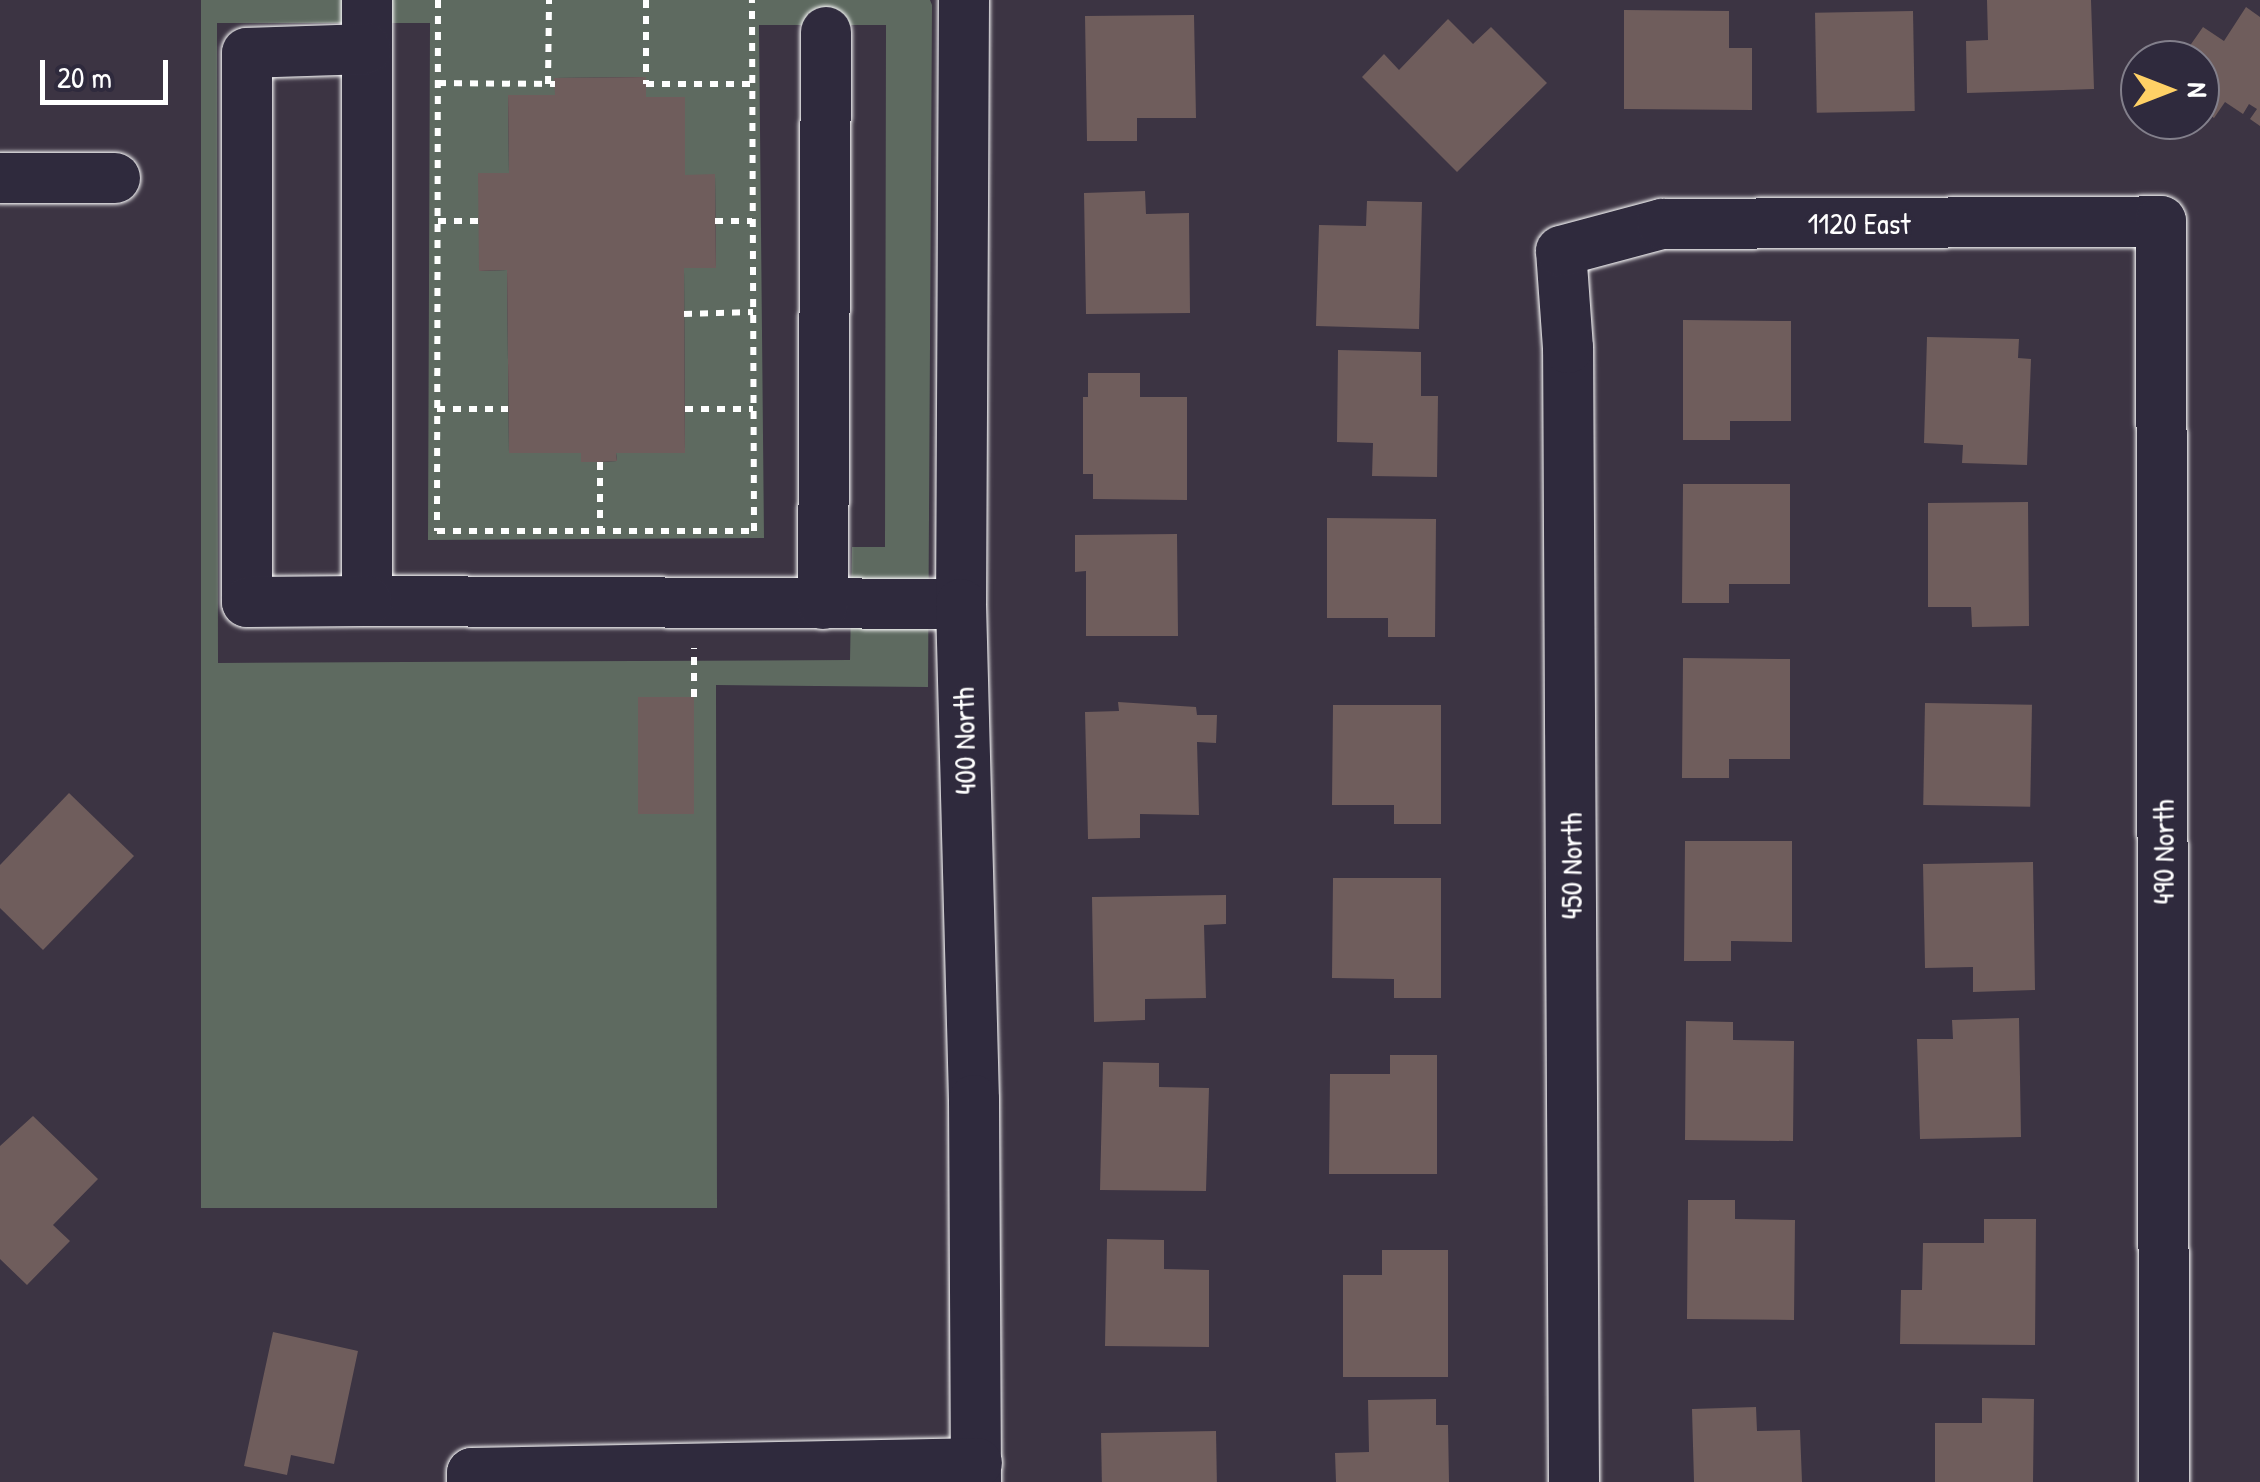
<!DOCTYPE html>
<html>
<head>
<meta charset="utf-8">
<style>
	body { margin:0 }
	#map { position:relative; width:2260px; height:1482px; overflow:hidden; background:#3c3443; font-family:"Patrick Hand",sans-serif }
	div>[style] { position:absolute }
	.green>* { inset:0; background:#5e6a60 }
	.building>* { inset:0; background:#6f5d5c; transform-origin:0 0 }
	.path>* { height:6px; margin-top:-3px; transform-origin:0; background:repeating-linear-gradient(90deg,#fff 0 8px,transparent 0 16px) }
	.roads { filter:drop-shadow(0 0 2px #fff) drop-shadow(0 0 2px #fff) }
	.minor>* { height:50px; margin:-25px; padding:0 25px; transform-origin:25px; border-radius:25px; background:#2f2a3d }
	span { translate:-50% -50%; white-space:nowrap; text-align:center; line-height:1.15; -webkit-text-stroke:8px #2f2a3d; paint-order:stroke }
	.street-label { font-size:30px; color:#fff }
	.north { position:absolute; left:2120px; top:40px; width:100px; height:100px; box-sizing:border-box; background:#2f2a3d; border:2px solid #827f8b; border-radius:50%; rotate:90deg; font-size:28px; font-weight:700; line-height:40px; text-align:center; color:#fff }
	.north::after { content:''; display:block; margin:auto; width:35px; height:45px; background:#ffd166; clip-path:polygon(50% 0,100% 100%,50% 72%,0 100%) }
	.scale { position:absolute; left:40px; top:60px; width:128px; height:45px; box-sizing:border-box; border:5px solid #fff; border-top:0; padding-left:12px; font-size:30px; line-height:35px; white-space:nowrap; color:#fff; -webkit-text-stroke:8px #2f2a3d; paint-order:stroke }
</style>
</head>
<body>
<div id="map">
	<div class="green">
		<i style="clip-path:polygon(evenodd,201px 0,930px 0,932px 5px,928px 687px,716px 685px,717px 1208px,201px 1208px,201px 0,217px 23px,430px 23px,428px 540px,764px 538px,759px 25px,886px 25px,885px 547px,852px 547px,850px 660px,218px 663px,217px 23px,201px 0,645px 77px,646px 97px,684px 97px,685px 175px,715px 175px,716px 267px,684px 268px,685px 452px,616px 453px,617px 461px,600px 462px,581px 453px,509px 453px,507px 270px,480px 271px,509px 173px,508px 95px,555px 95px,555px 78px,645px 77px)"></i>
	</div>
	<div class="building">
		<i style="clip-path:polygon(1987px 0,2091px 0,2094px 89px,1967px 93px,1966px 41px,1988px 40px)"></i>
		<i style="clip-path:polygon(2246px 7px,2260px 17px,2260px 126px,2250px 119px,2257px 109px,2249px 104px,2243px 114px,2225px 102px,2214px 118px,2200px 108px,2200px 60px,2180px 60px,2203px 27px,2224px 41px)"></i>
		<i style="clip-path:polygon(1624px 10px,1729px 11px,1729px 48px,1752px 48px,1752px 110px,1624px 109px)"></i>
		<i style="left:1913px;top:11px;width:100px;height:98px;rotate:89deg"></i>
		<i style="clip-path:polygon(1194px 15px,1196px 118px,1137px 118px,1137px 141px,1087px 141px,1085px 16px)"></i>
		<i style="clip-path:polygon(1448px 19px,1473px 44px,1491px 27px,1547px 83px,1457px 172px,1362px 77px,1384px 54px,1399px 70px)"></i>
		<i style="clip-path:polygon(646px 77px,646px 97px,685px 97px,685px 175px,715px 174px,716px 268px,684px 268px,685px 453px,616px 453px,617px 461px,600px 462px,581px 462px,581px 453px,509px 453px,507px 270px,479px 271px,478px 173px,509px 173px,508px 95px,555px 95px,554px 78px)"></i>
		<i style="clip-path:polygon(1145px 191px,1146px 214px,1189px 213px,1190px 313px,1086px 314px,1084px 193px)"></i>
		<i style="clip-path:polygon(1367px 201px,1422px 202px,1419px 329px,1316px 326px,1319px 225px,1366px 226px)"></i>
		<i style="clip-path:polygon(1683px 320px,1791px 321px,1791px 421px,1730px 421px,1730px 440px,1683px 440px)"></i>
		<i style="clip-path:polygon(1927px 337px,2019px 339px,2018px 358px,2031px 359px,2027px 465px,1962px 463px,1963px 445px,1924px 443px)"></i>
		<i style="clip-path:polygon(1338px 350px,1421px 352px,1421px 396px,1438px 396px,1437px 477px,1372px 476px,1373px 443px,1337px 442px)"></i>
		<i style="clip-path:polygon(1088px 373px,1140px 373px,1140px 397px,1187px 397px,1187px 500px,1093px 499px,1093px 474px,1083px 474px,1083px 397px,1088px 397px)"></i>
		<i style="clip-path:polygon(1683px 484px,1790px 484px,1790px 584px,1729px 584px,1729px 603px,1682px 603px)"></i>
		<i style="clip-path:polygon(2028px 502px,2029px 626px,1972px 627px,1971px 607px,1928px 607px,1928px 503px)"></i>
		<i style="clip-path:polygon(1327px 518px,1436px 519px,1435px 637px,1388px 637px,1388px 618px,1327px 618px)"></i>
		<i style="clip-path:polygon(1177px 534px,1178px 636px,1086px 636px,1086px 571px,1075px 572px,1075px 535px)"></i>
		<i style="clip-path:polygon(1683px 658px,1790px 659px,1790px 759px,1729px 759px,1729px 778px,1682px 778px)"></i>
		<i style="left:694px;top:697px;width:117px;height:56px;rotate:90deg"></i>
		<i style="clip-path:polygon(1118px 702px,1196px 707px,1197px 715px,1217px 715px,1216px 743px,1197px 742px,1199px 815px,1140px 814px,1140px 838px,1088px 839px,1085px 712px,1119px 711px)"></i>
		<i style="left:1925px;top:703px;width:107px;height:102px;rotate:1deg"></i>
		<i style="clip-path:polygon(1333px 705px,1441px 705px,1441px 824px,1394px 824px,1394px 805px,1332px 805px)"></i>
		<i style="clip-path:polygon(69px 793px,134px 856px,43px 950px,0 908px,0 865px)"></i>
		<i style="clip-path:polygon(1685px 841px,1792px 841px,1792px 942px,1731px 941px,1731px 961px,1684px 961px)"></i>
		<i style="clip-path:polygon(2033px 862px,2035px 990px,1973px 992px,1973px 967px,1925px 968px,1923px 864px)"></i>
		<i style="clip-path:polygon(1333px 878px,1441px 878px,1441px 998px,1394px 998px,1394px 979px,1332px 978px)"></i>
		<i style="clip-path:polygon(1226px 895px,1226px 924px,1204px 925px,1206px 998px,1145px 999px,1145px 1020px,1094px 1022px,1092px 897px)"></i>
		<i style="clip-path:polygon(2019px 1018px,2021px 1137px,1920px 1139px,1917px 1039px,1953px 1039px,1952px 1020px)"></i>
		<i style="clip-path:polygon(1686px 1021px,1733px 1022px,1733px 1040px,1794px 1041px,1793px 1141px,1685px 1140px)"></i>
		<i style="clip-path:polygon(1390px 1055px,1437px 1055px,1437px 1174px,1329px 1174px,1330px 1074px,1390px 1074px)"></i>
		<i style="clip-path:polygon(1103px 1062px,1159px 1063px,1159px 1087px,1209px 1088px,1206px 1191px,1100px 1190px)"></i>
		<i style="clip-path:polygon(33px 1116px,98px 1179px,53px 1225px,70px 1241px,27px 1285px,0 1259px,0 1146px)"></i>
		<i style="clip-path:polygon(1688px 1200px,1735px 1200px,1735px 1219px,1795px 1220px,1794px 1320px,1687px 1319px)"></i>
		<i style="clip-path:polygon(1984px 1219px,2036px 1219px,2035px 1345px,1900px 1344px,1901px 1290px,1922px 1290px,1923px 1243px,1984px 1243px)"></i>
		<i style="clip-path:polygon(1107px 1239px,1164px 1240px,1164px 1269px,1209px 1270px,1209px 1347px,1105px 1346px)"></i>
		<i style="clip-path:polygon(1382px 1250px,1448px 1250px,1448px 1377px,1343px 1377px,1343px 1275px,1382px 1275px)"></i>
		<i style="clip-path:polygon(273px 1332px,358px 1351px,334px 1464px,291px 1455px,287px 1475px,244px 1466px)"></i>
		<i style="clip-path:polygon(1982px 1398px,2034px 1399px,2033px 1482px,1935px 1482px,1935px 1423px,1982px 1423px)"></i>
		<i style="clip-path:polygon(1436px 1399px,1436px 1425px,1448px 1425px,1449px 1482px,1336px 1482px,1335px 1453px,1369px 1452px,1368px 1400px)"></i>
		<i style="clip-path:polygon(1756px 1407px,1757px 1431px,1800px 1430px,1802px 1482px,1694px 1482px,1692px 1409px)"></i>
		<i style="left:1216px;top:1431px;width:51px;height:115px;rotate:89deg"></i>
	</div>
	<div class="path">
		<i style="left:438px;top:0;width:531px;rotate:90.11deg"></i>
		<i style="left:437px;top:531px;width:317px"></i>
		<i style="left:754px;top:531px;width:531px;rotate:-90.22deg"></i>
		<i style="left:646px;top:0;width:84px;rotate:90deg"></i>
		<i style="left:646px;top:84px;width:106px"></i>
		<i style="left:438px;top:83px;width:117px;rotate:0.5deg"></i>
		<i style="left:548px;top:84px;width:84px;rotate:-89.3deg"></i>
		<i style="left:438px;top:221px;width:41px"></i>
		<i style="left:715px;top:221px;width:37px"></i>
		<i style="left:684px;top:314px;width:69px;rotate:-1.7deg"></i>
		<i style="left:437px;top:409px;width:71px"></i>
		<i style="left:685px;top:409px;width:68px"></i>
		<i style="left:600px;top:462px;width:69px;rotate:90deg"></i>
		<i style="left:694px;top:697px;width:49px;rotate:-90deg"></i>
	</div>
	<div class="roads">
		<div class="minor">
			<i style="left:367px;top:0;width:601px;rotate:90deg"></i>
			<i style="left:367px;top:601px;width:594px;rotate:0.29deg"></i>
			<i style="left:964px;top:0;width:604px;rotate:90.28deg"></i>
			<i style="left:961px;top:604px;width:496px;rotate:88.5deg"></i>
			<i style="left:974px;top:1100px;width:382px;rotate:89.7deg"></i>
			<i style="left:366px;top:49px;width:119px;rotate:178.1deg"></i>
			<i style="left:247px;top:53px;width:549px;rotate:90deg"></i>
			<i style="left:247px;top:602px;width:120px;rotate:-0.5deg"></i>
			<i style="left:0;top:178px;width:115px"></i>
			<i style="left:823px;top:604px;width:572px;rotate:-89.7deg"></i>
			<i style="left:472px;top:1482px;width:9px;rotate:-90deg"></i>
			<i style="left:472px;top:1473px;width:505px;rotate:-1.13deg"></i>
			<i style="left:1574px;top:1482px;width:1134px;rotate:-90.3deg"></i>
			<i style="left:1568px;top:348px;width:97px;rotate:-94.1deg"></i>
			<i style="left:1561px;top:251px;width:105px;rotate:-15deg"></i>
			<i style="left:1662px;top:224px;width:499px;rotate:-0.3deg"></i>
			<i style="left:2161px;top:221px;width:1261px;rotate:89.86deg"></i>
		</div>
	</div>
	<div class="street-label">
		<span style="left:1859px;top:223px">1120 East</span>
		<span style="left:964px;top:741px;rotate:-91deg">400 North</span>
		<span style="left:2163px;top:852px;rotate:-90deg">490 North</span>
		<span style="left:1571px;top:866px;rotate:-90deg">450 North</span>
	</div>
	<div class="north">N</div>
	<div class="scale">20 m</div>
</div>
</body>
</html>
